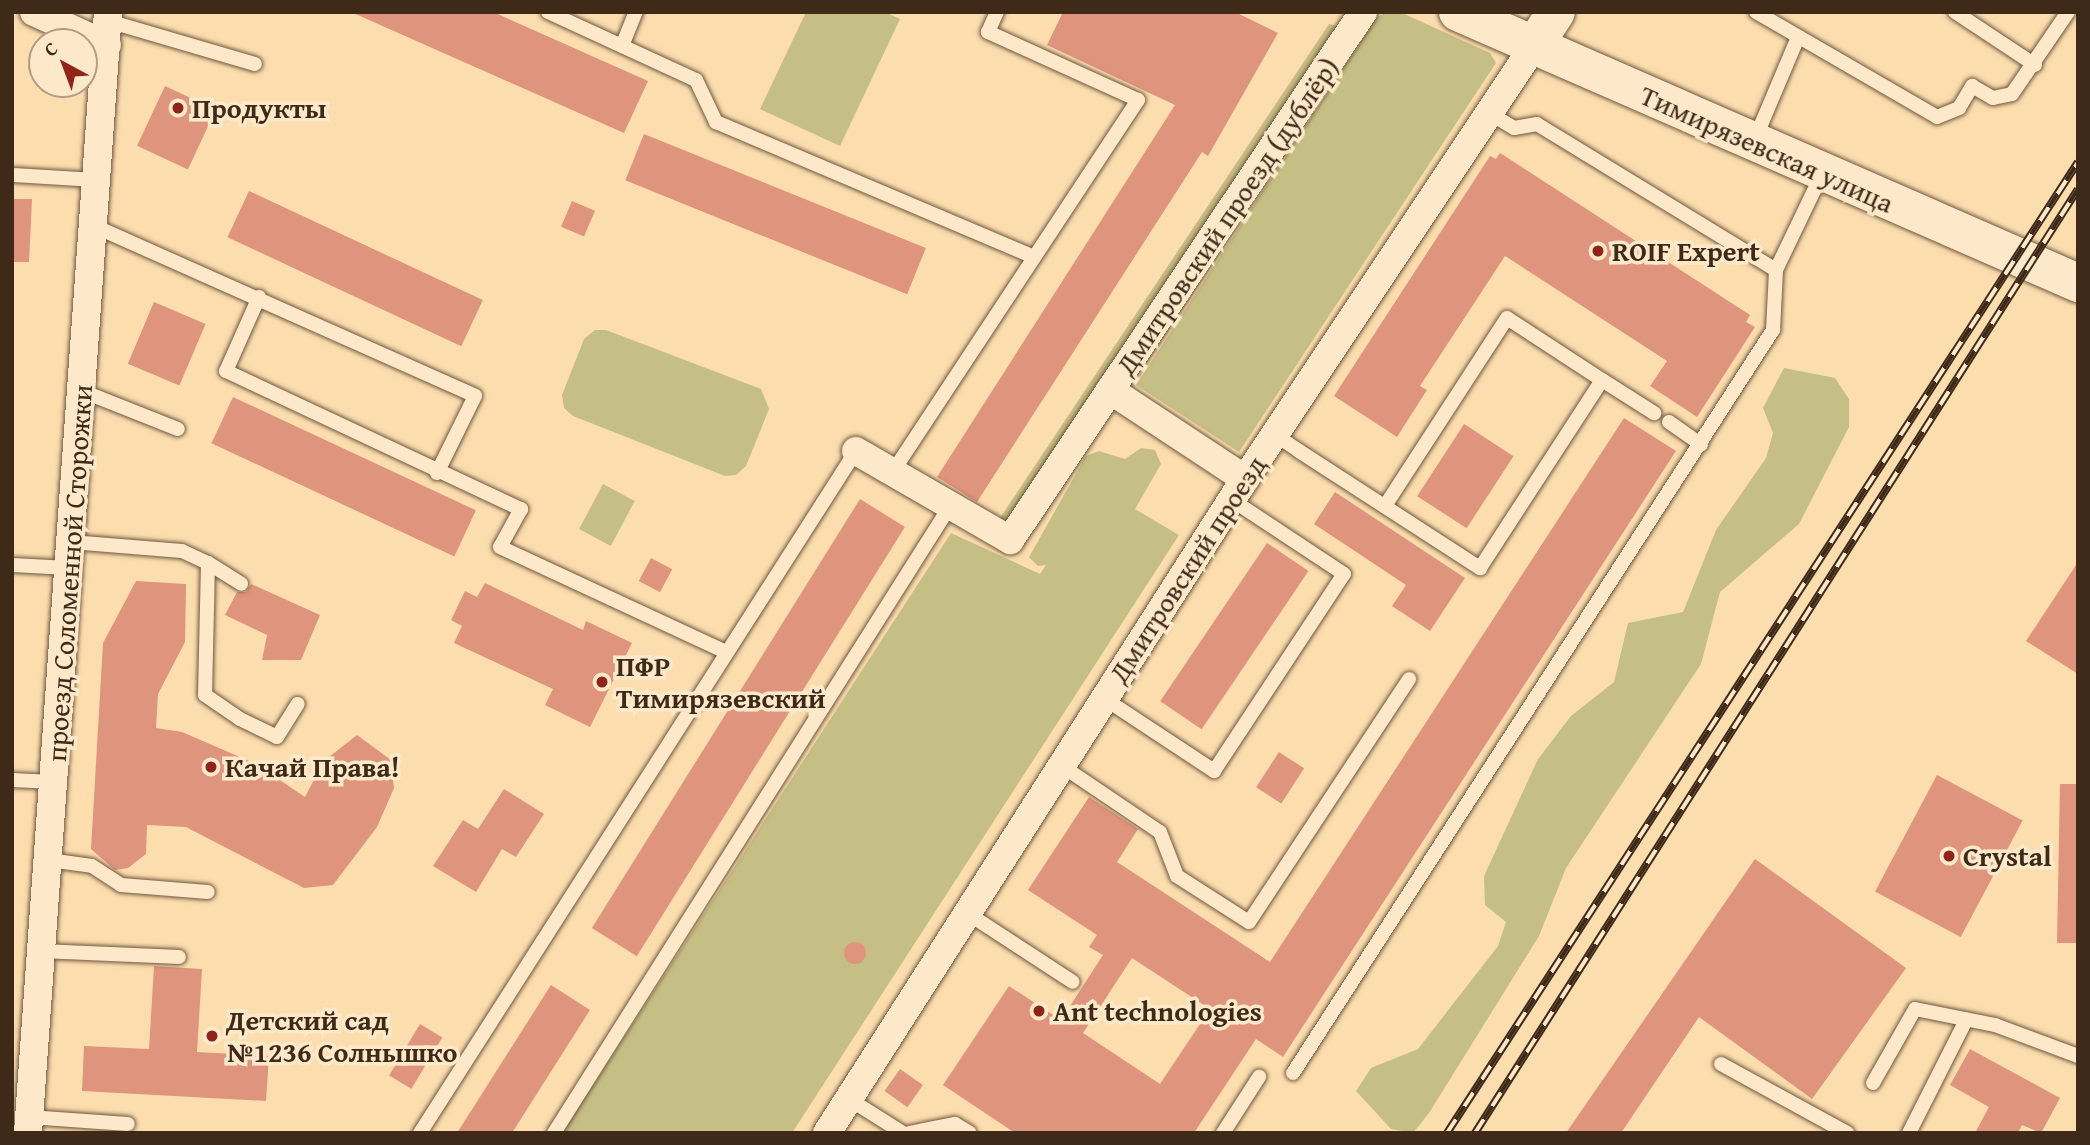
<!DOCTYPE html>
<html>
<head>
<meta charset="utf-8">
<style>
	body { margin:0 }
	#map { position:relative; width:2090px; height:1145px; overflow:hidden; background:#fcddae; font-family:"Gentium Book Plus",serif }
	div>[style] { position:absolute }
	.green>* { inset:0; background:#c6bf85; transform-origin:0 0 }
	.building>* { inset:0; background:#df947e; transform-origin:0 0 }
	.round { border-radius:50% }
	.roads { filter:drop-shadow(0 0 2px #6e573e) drop-shadow(0 0 2px #6e573e) }
	.service>* { height:14px; margin:-7px; padding:0 7px; transform-origin:7px; border-radius:7px; background:#fde9ca }
	.minor>* { height:28px; margin:-14px; padding:0 14px; transform-origin:14px; border-radius:14px; background:#fde9ca }
	.secondary>* { height:38px; margin:-19px; padding:0 19px; transform-origin:19px; border-radius:19px; background:#fde9ca }
	.rail>* { height:8px; margin-top:-4px; transform-origin:0; background:repeating-linear-gradient(90deg,#fde9ca 0 16px,#3f2a19 0 32px); box-sizing:border-box; border-block:2px solid #3f2a19 }
	.dots>* { width:19px; height:19px; translate:-50% -50%; box-sizing:border-box; border:4px solid #fde9ca; border-radius:50% }
	span { translate:-50% -50%; white-space:nowrap; text-align:center; line-height:1.15; -webkit-text-stroke:7px #fde9ca; paint-order:stroke }
	.poi-label { font-size:28px; color:#3f2a19; font-weight:700 }
	.left { translate:0 -50%; text-align:left }
	.street-label { font-size:28px; color:#3f2a19 }
	.frame { position:absolute; inset:0; border:14px solid #3f2a19; pointer-events:none }
	.north { position:absolute; left:28px; top:28px; width:70px; height:70px; box-sizing:border-box; background:#fde9ca; border:2px solid #b19d83; border-radius:50%; rotate:319deg; font-size:19px; font-weight:700; line-height:28px; text-align:center; color:#3f2a19 }
	.north::after { content:''; display:block; margin:auto; width:24px; height:32px; background:#8f2418; clip-path:polygon(50% 0,100% 100%,50% 72%,0 100%) }
</style>
</head>
<body>
<div id="map">
	<div class="green">
		<i style="clip-path:polygon(806px 12px,885px 12px,900px 19px,840px 146px,760px 109px)"></i>
		<i style="clip-path:polygon(1387px 12px,1400px 12px,1490px 53px,1496px 63px,1239px 452px,1136px 385px,1377px 17px)"></i>
		<i style="clip-path:polygon(1329px 24px,1344px 28px,1006px 530px,996px 524px)"></i>
		<i style="clip-path:polygon(595px 330px,606px 330px,761px 389px,769px 409px,746px 466px,736px 475px,725px 476px,573px 416px,564px 408px,562px 395px,584px 339px)"></i>
		<i style="clip-path:polygon(1784px 368px,1835px 378px,1849px 399px,1849px 427px,1799px 524px,1720px 592px,1701px 664px,1566px 868px,1539px 936px,1429px 1113px,1413px 1133px,1391px 1129px,1356px 1091px,1371px 1068px,1418px 1049px,1498px 946px,1506px 922px,1485px 905px,1484px 876px,1538px 759px,1571px 716px,1614px 682px,1628px 623px,1683px 612px,1716px 530px,1766px 458px,1773px 433px,1763px 408px)"></i>
		<i style="clip-path:polygon(1141px 448px,1155px 450px,1161px 464px,1135px 509px,1179px 535px,792px 1133px,562px 1133px,951px 533px,1040px 574px,1046px 565px,1038px 566px,1029px 557px,1086px 456px,1099px 451px,1125px 459px)"></i>
		<i style="left:603px;top:484px;width:36px;height:51px;rotate:28deg"></i>
	</div>
	<div class="building">
		<i style="clip-path:polygon(351px 12px,493px 12px,648px 81px,624px 133px)"></i>
		<i style="clip-path:polygon(1063px 12px,1235px 12px,1278px 33px,1208px 156px,1202px 152px,977px 502px,937px 477px,1175px 105px,1047px 45px)"></i>
		<i style="left:165px;top:86px;width:56px;height:66px;rotate:25deg"></i>
		<i style="left:644px;top:134px;width:304px;height:50px;rotate:22deg"></i>
		<i style="clip-path:polygon(1500px 153px,1750px 315px,1746px 322px,1755px 327px,1697px 417px,1650px 386px,1667px 361px,1505px 256px,1420px 386px,1427px 390px,1397px 437px,1334px 396px,1490px 156px,1496px 159px)"></i>
		<i style="left:249px;top:191px;width:258px;height:51px;rotate:25deg"></i>
		<i style="clip-path:polygon(12px 199px,32px 199px,29px 262px,12px 262px)"></i>
		<i style="left:572px;top:201px;width:25px;height:28px;rotate:23deg"></i>
		<i style="left:154px;top:302px;width:56px;height:67px;rotate:23deg"></i>
		<i style="left:233px;top:397px;width:268px;height:51px;rotate:25deg"></i>
		<i style="clip-path:polygon(evenodd,1624px 418px,1676px 451px,1283px 1057px,1256px 1039px,1194px 1133px,1015px 1133px,943px 1085px,1009px 986px,1061px 1020px,1103px 955px,1089px 947px,1097px 935px,1028px 890px,1089px 797px,1138px 829px,1117px 862px,1270px 962px,1624px 418px,1132px 958px,1210px 1009px,1160px 1084px,1083px 1033px,1132px 958px)"></i>
		<i style="left:1464px;top:424px;width:59px;height:86px;rotate:33deg"></i>
		<i style="clip-path:polygon(1335px 492px,1465px 578px,1430px 631px,1392px 606px,1406px 585px,1314px 524px)"></i>
		<i style="left:860px;top:499px;width:53px;height:506px;rotate:32deg"></i>
		<i style="left:1267px;top:543px;width:50px;height:191px;rotate:34deg"></i>
		<i style="left:651px;top:558px;width:24px;height:26px;rotate:28deg"></i>
		<i style="clip-path:polygon(2078px 562px,2078px 674px,2026px 641px)"></i>
		<i style="clip-path:polygon(136px 581px,186px 584px,185px 642px,158px 694px,156px 728px,182px 732px,256px 764px,305px 797px,324px 761px,357px 735px,391px 760px,394px 788px,377px 827px,333px 885px,304px 888px,186px 827px,147px 825px,146px 854px,128px 868px,115px 870px,91px 849px,103px 643px)"></i>
		<i style="clip-path:polygon(485px 583px,583px 630px,586px 621px,632px 643px,590px 727px,545px 705px,553px 689px,454px 643px,462px 626px,451px 620px,465px 591px,477px 597px)"></i>
		<i style="clip-path:polygon(251px 584px,320px 615px,301px 660px,262px 660px,267px 635px,225px 615px,237px 592px,246px 592px)"></i>
		<i style="left:1279px;top:752px;width:30px;height:42px;rotate:33deg"></i>
		<i style="left:1937px;top:775px;width:97px;height:132px;rotate:28deg"></i>
		<i style="clip-path:polygon(2060px 784px,2078px 784px,2078px 943px,2057px 943px)"></i>
		<i style="clip-path:polygon(504px 789px,544px 814px,516px 857px,502px 849px,476px 892px,433px 866px,463px 820px,478px 829px)"></i>
		<i style="clip-path:polygon(1755px 859px,1906px 968px,1812px 1099px,1699px 1017px,1621px 1133px,1566px 1133px)"></i>
		<i class="round" style="left:844px;top:942px;width:22px;height:22px"></i>
		<i style="clip-path:polygon(154px 966px,202px 969px,197px 1052px,269px 1056px,266px 1101px,82px 1091px,84px 1046px,149px 1049px)"></i>
		<i style="clip-path:polygon(551px 985px,590px 1010px,512px 1133px,457px 1133px)"></i>
		<i style="left:420px;top:1024px;width:26px;height:60px;rotate:31deg"></i>
		<i style="clip-path:polygon(1970px 1049px,2060px 1098px,2041px 1133px,2022px 1125px,2018px 1133px,1975px 1133px,1989px 1107px,1950px 1085px)"></i>
		<i style="left:900px;top:1069px;width:28px;height:27px;rotate:35deg"></i>
	</div>
	<div class="roads">
		<div class="service">
			<i style="left:548px;top:12px;width:163px;rotate:24.7deg"></i>
			<i style="left:696px;top:80px;width:47px;rotate:64.5deg"></i>
			<i style="left:716px;top:122px;width:345px;rotate:23deg"></i>
			<i style="left:1756px;top:12px;width:209px;rotate:30.1deg"></i>
			<i style="left:1937px;top:117px;width:24px;rotate:-22deg"></i>
			<i style="left:1959px;top:108px;width:26px;rotate:-59deg"></i>
			<i style="left:1972px;top:86px;width:24px;rotate:30deg"></i>
			<i style="left:1993px;top:98px;width:19px;rotate:-12deg"></i>
			<i style="left:2012px;top:94px;width:99px;rotate:-55.7deg"></i>
			<i style="left:1955px;top:12px;width:96px;rotate:33.5deg"></i>
			<i style="left:108px;top:21px;width:153px;rotate:16.3deg"></i>
			<i style="left:622px;top:46px;width:37px;rotate:-68deg"></i>
			<i style="left:1755px;top:139px;width:111px;rotate:-67.1deg"></i>
			<i style="left:12px;top:175px;width:85px;rotate:3.4deg"></i>
			<i style="left:94px;top:226px;width:417px;rotate:24deg"></i>
			<i style="left:475px;top:396px;width:86px;rotate:116.3deg"></i>
			<i style="left:1776px;top:270px;width:106px;rotate:-64.4deg"></i>
			<i style="left:259px;top:297px;width:81px;rotate:114deg"></i>
			<i style="left:226px;top:371px;width:326px;rotate:25.1deg"></i>
			<i style="left:521px;top:509px;width:43px;rotate:118.9deg"></i>
			<i style="left:500px;top:547px;width:249px;rotate:24.9deg"></i>
			<i style="left:1602px;top:380px;width:62px;rotate:32.4deg"></i>
			<i style="left:82px;top:391px;width:103px;rotate:21.6deg"></i>
			<i style="left:1669px;top:422px;width:39px;rotate:35deg"></i>
			<i style="left:1274px;top:434px;width:30px;rotate:34deg"></i>
			<i style="left:1299px;top:451px;width:216px;rotate:32.9deg"></i>
			<i style="left:1480px;top:568px;width:224px;rotate:-57deg"></i>
			<i style="left:1602px;top:380px;width:113px;rotate:-146.9deg"></i>
			<i style="left:1507px;top:318px;width:224px;rotate:123deg"></i>
			<i style="left:892px;top:473px;width:447px;rotate:-56.6deg"></i>
			<i style="left:1138px;top:100px;width:165px;rotate:-155.6deg"></i>
			<i style="left:988px;top:32px;width:22px;rotate:-66deg"></i>
			<i style="left:71px;top:542px;width:111px;rotate:4.6deg"></i>
			<i style="left:182px;top:551px;width:29px;rotate:25deg"></i>
			<i style="left:208px;top:563px;width:132px;rotate:91.3deg"></i>
			<i style="left:205px;top:695px;width:42px;rotate:34.4deg"></i>
			<i style="left:240px;top:719px;width:41px;rotate:25.9deg"></i>
			<i style="left:277px;top:737px;width:39px;rotate:-58deg"></i>
			<i style="left:208px;top:563px;width:39px;rotate:32deg"></i>
			<i style="left:12px;top:565px;width:57px;rotate:3deg"></i>
			<i style="left:1105px;top:699px;width:131px;rotate:33.4deg"></i>
			<i style="left:1214px;top:771px;width:236px;rotate:-56.6deg"></i>
			<i style="left:1344px;top:574px;width:134px;rotate:-146.5deg"></i>
			<i style="left:1062px;top:766px;width:118px;rotate:34deg"></i>
			<i style="left:1160px;top:832px;width:47px;rotate:68.9deg"></i>
			<i style="left:1177px;top:876px;width:85px;rotate:32.6deg"></i>
			<i style="left:1249px;top:922px;width:291px;rotate:-56.6deg"></i>
			<i style="left:12px;top:780px;width:42px;rotate:2.7deg"></i>
			<i style="left:49px;top:860px;width:43px;rotate:7.9deg"></i>
			<i style="left:92px;top:866px;width:35px;rotate:33deg"></i>
			<i style="left:121px;top:885px;width:87px;rotate:4.6deg"></i>
			<i style="left:967px;top:913px;width:126px;rotate:33.1deg"></i>
			<i style="left:42px;top:951px;width:137px;rotate:2.5deg"></i>
			<i style="left:1721px;top:1064px;width:144px;rotate:28.7deg"></i>
			<i style="left:1293px;top:1073px;width:885px;rotate:-57.14deg"></i>
			<i style="left:1773px;top:330px;width:60px;rotate:-87.1deg"></i>
			<i style="left:1776px;top:270px;width:280px;rotate:-148.6deg"></i>
			<i style="left:1537px;top:124px;width:23px;rotate:170deg"></i>
			<i style="left:1514px;top:128px;width:31px;rotate:-149deg"></i>
			<i style="left:1873px;top:1083px;width:85px;rotate:-60.4deg"></i>
			<i style="left:1915px;top:1009px;width:82px;rotate:11.3deg"></i>
			<i style="left:1995px;top:1025px;width:89px;rotate:20.5deg"></i>
			<i style="left:849px;top:1099px;width:64px;rotate:32.2deg"></i>
			<i style="left:29px;top:1117px;width:99px;rotate:4deg"></i>
			<i style="left:420px;top:1133px;width:809px;rotate:-57.41deg"></i>
			<i style="left:554px;top:1133px;width:742px;rotate:-57.72deg"></i>
			<i style="left:909px;top:1133px;width:47px;rotate:-11.1deg"></i>
			<i style="left:955px;top:1124px;width:17px;rotate:31deg"></i>
			<i style="left:1223px;top:1133px;width:67px;rotate:-57.3deg"></i>
			<i style="left:1909px;top:1133px;width:127px;rotate:-63.2deg"></i>
		</div>
		<div class="minor">
			<i style="left:34px;top:12px;width:80px;rotate:24.3deg"></i>
			<i style="left:1110px;top:390px;width:162px;rotate:33.4deg"></i>
			<i style="left:856px;top:451px;width:178px;rotate:30deg"></i>
			<i style="left:1010px;top:540px;width:635px;rotate:-56.23deg"></i>
			<i style="left:28px;top:1133px;width:1124px;rotate:-85.92deg"></i>
			<i style="left:827px;top:1133px;width:776px;rotate:-57.42deg"></i>
			<i style="left:1245px;top:479px;width:521px;rotate:-56.28deg"></i>
		</div>
		<div class="secondary">
			<i style="left:1458px;top:12px;width:677px;rotate:23.61deg"></i>
			<i style="left:1534px;top:46px;width:40px;rotate:-57.1deg"></i>
		</div>
	</div>
	<div class="rail">
		<i style="left:1447px;top:1133px;width:1158px;rotate:-56.98deg"></i>
		<i style="left:1475px;top:1133px;width:1120px;rotate:-57.43deg"></i>
	</div>
	<div class="dots">
		<i style="left:178px;top:108px;background:#8f2418"></i>
		<i style="left:1598px;top:251px;background:#8f2418"></i>
		<i style="left:602px;top:682px;background:#8f2418"></i>
		<i style="left:211px;top:767px;background:#8f2418"></i>
		<i style="left:1949px;top:856px;background:#8f2418"></i>
		<i style="left:1039px;top:1011px;background:#8f2418"></i>
		<i style="left:212px;top:1036px;background:#8f2418"></i>
	</div>
	<div class="poi-label">
		<span class="left" style="left:192px;top:108px">Продукты</span>
		<span class="left" style="left:1612px;top:251px">ROIF Expert</span>
		<span class="left" style="left:616px;top:682px">ПФР<br>Тимирязевский</span>
		<span class="left" style="left:225px;top:767px">Качай Права!</span>
		<span class="left" style="left:1963px;top:856px">Crystal</span>
		<span class="left" style="left:1053px;top:1011px">Ant technologies</span>
		<span class="left" style="left:226px;top:1036px">Детский сад<br>№1236 Солнышко</span>
	</div>
	<div class="street-label">
		<span style="left:1767px;top:149px;rotate:24deg">Тимирязевская улица</span>
		<span style="left:1227px;top:216px;rotate:-56deg">Дмитровский проезд (дублёр)</span>
		<span style="left:1187px;top:569px;rotate:-57deg">Дмитровский проезд</span>
		<span style="left:69px;top:573px;rotate:-86deg">проезд Соломенной Сторожки</span>
	</div>
	<div class="frame"></div>
	<div class="north">С</div>
</div>
</body>
</html>
